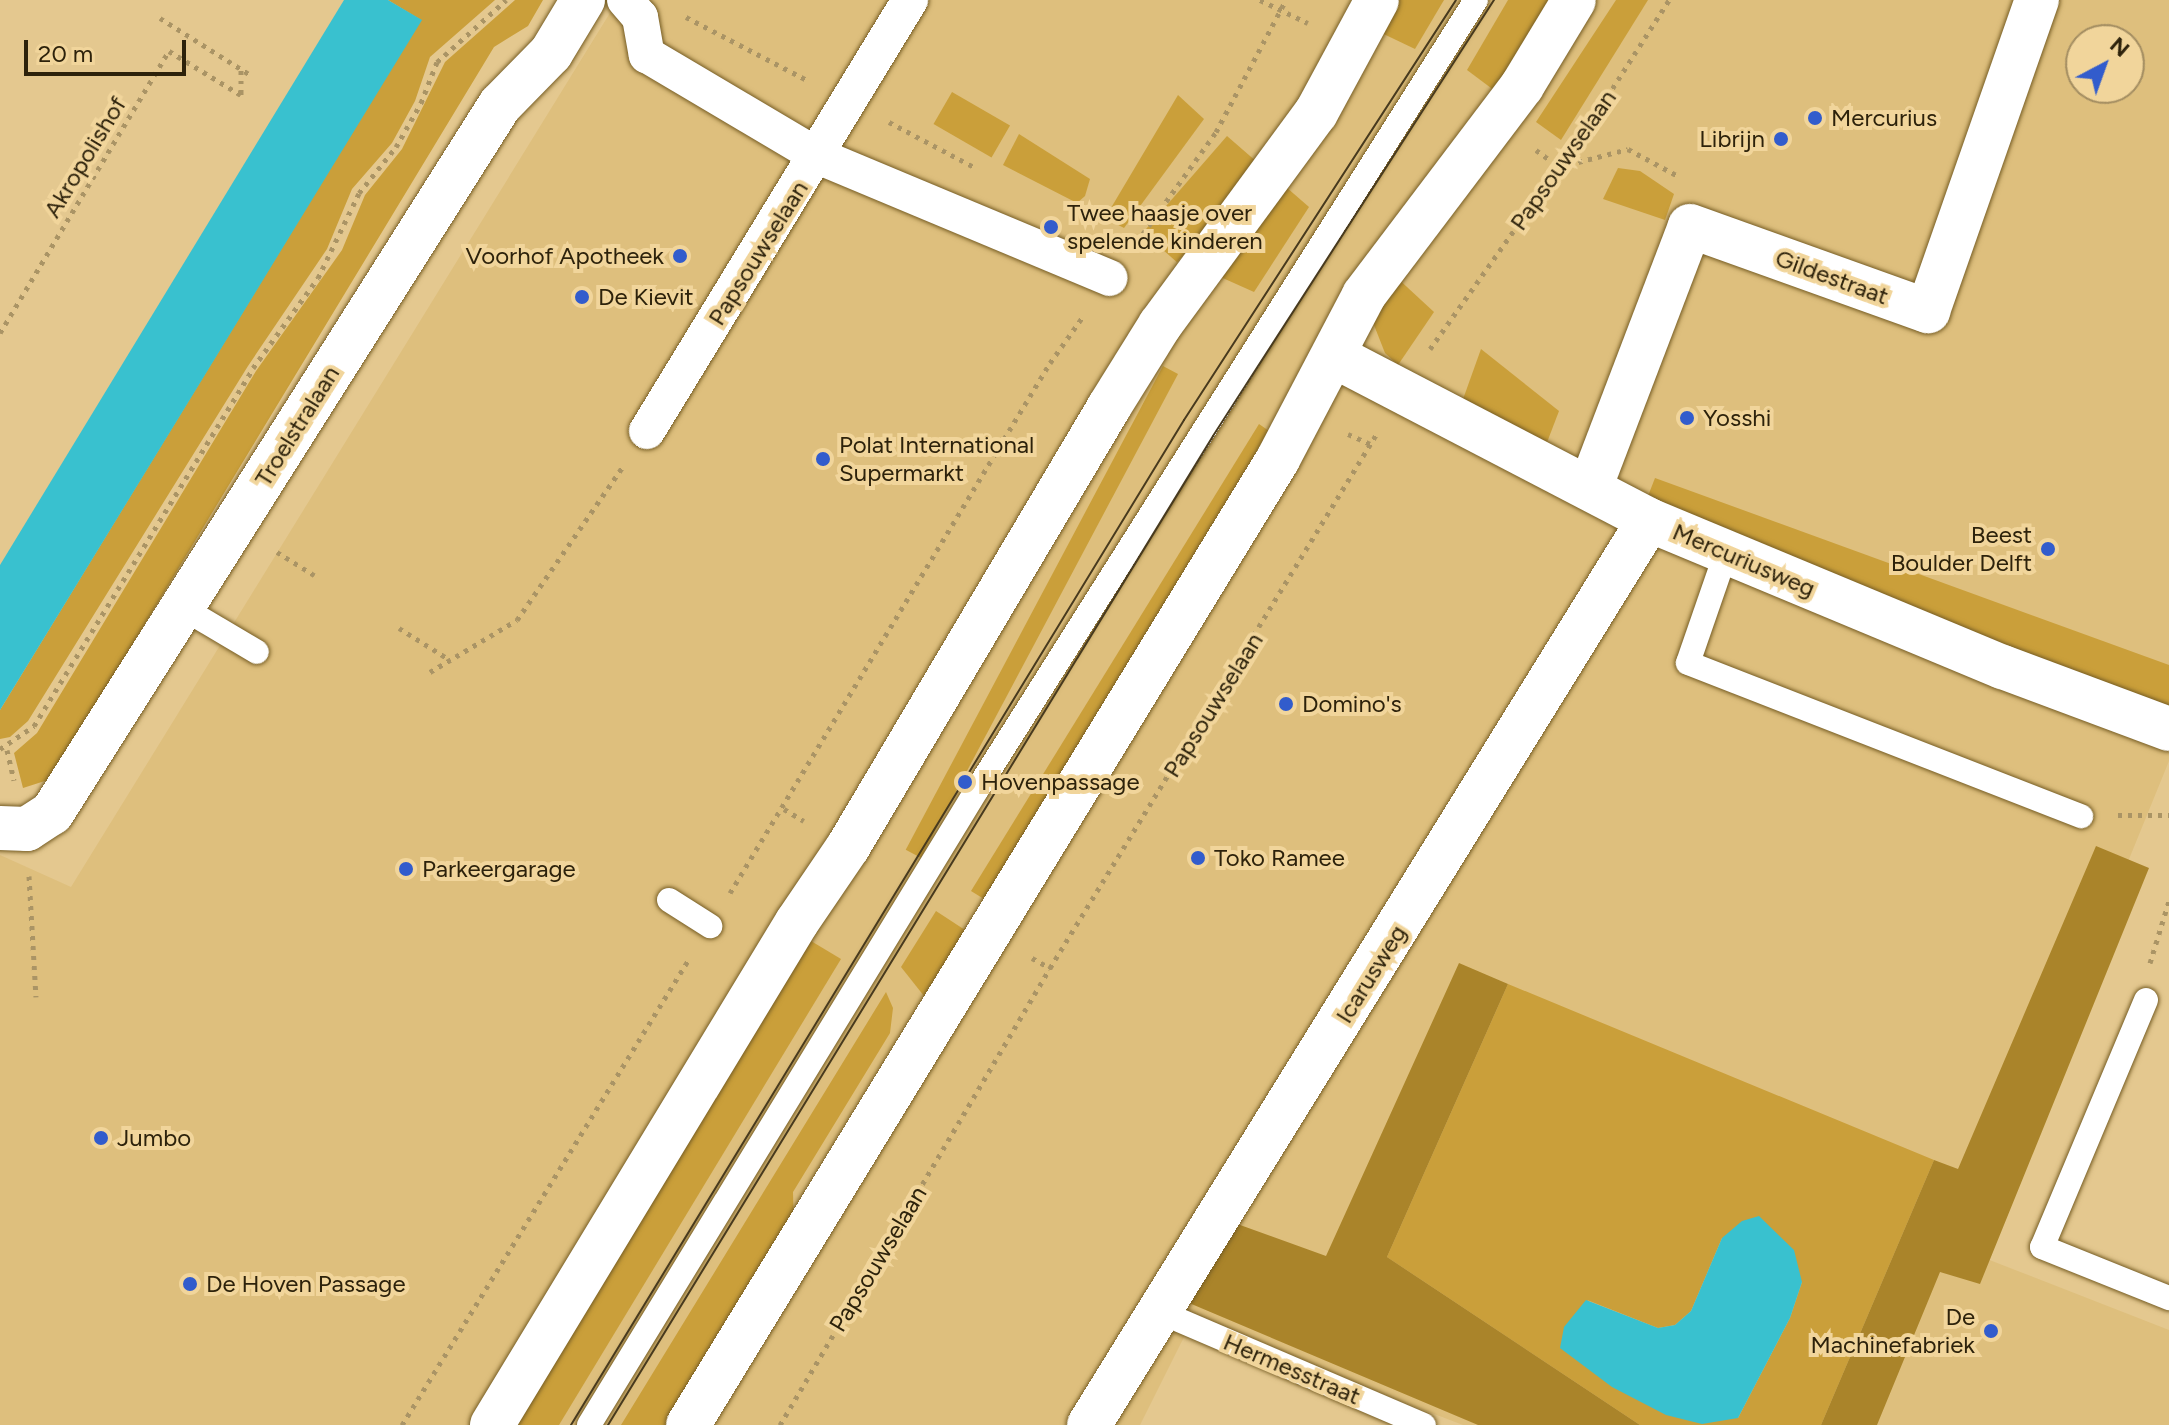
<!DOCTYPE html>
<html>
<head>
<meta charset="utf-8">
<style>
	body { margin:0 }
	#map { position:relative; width:2169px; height:1425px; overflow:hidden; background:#e4c88f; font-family:Figtree,sans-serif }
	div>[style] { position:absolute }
	.built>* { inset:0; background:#debf7d }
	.green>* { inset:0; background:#ca9f3a; transform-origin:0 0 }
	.forest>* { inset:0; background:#aa842a }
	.water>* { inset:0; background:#39c1cf }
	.path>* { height:5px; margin-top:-2.5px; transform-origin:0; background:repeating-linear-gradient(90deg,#aa9465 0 4px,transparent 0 10px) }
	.roads { filter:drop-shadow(0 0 2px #765d24) drop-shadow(0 0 2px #765d24) }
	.service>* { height:24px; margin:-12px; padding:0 12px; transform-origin:12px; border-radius:12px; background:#fff }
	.pedestrian>* { height:36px; margin:-18px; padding:0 18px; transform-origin:18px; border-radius:18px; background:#fff }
	.minor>* { height:44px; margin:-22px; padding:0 22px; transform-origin:22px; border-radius:22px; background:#fff }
	.tertiary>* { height:44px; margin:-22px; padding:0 22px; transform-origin:22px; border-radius:22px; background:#fff }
	.tram>* { height:2px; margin:-1px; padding:0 1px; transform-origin:1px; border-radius:1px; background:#483a1e }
	.dots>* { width:22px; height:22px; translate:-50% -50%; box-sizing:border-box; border:4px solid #f1d59b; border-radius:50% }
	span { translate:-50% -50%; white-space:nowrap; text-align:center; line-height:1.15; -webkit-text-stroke:8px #f1d59b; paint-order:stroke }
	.poi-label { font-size:24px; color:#2d220b }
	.left { translate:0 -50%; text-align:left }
	.right { translate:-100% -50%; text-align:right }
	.street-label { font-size:24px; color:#2d220b }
	.north { position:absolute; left:2065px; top:24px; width:80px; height:80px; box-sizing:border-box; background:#f1d59b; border:2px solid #a38d61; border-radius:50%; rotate:41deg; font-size:22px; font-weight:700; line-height:32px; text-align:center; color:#2d220b }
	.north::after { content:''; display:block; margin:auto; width:28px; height:36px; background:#325ccc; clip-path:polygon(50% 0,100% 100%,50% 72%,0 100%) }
	.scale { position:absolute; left:24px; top:40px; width:162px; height:36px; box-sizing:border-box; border:4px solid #2d220b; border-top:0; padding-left:10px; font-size:24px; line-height:28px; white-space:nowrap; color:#2d220b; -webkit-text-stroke:6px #f1d59b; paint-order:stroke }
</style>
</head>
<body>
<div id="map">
	<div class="built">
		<i style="clip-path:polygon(evenodd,618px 0,2169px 0,2169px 761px,1969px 1252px,2169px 1330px,2169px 1425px,1463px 1425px,1192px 1321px,1140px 1425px,0 1425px,0 855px,71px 887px,618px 0,2081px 40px,2129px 40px,2129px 88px,2081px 88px,2081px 40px)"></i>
	</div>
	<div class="green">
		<i style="clip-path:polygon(388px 0,495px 0,430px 57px,415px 101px,392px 143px,352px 189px,327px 249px,248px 366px,28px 721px,10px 737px,0 739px,0 710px,421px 20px)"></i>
		<i style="clip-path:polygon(515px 0,543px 0,528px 26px,494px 47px,51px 779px,23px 788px,14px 753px,37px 733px,256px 371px,342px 250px,365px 195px,402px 149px,445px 62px)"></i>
		<i style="clip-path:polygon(1385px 0,1444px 0,1415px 49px,1371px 28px)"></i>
		<i style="clip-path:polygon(1508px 0,1561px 0,1499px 94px,1467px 70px)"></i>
		<i style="clip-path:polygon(1616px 0,1648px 0,1561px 140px,1536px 122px)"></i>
		<i style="left:952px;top:92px;width:67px;height:37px;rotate:30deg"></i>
		<i style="clip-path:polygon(1178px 95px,1204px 119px,1124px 228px,1105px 218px)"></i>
		<i style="clip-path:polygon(1019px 134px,1090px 179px,1085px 196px,1077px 203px,1003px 165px)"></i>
		<i style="left:1227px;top:136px;width:45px;height:128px;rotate:41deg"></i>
		<i style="clip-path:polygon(1618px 168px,1640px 171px,1674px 194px,1665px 220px,1603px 199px)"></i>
		<i style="clip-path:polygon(1286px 187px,1309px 207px,1254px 292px,1216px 275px)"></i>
		<i style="clip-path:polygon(1394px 275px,1434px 312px,1398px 365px,1385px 353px,1372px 320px)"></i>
		<i style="clip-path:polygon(1481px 349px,1559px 411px,1546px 445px,1462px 402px)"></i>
		<i style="left:1163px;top:366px;width:17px;height:548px;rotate:28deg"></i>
		<i style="clip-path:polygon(1259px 424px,1269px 431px,984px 899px,971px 891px)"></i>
		<i style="clip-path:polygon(1655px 478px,2169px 665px,2169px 707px,1866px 592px,1648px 496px)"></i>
		<i style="clip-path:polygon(936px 911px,965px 930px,924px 996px,901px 967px)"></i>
		<i style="clip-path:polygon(811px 941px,841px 959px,559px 1425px,508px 1425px)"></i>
		<i style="clip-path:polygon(evenodd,1508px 984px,1934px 1160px,1821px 1425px,1640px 1425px,1387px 1257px,1508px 984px,1722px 1238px,1802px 1282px,1790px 1318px,1738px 1418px,1587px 1300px,1658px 1328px,1675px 1325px,1691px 1311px,1722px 1238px)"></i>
		<i style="clip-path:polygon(886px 992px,893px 1008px,890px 1033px,793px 1192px,794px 1229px,670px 1425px,621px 1425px)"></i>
	</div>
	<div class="forest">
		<i style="clip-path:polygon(2096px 846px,2149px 868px,1980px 1284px,1940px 1272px,1877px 1425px,1821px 1425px,1934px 1160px,1958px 1169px)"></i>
		<i style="clip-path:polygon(1459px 963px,1508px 984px,1387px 1257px,1640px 1425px,1478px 1425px,1182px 1300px,1229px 1221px,1326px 1256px)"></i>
	</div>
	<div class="water">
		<i style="clip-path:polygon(344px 0,388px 0,422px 20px,0 710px,0 565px)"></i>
		<i style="clip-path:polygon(1759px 1216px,1794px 1250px,1802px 1282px,1790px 1318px,1738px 1418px,1702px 1424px,1666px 1415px,1612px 1387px,1560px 1348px,1564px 1327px,1586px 1300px,1658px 1328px,1675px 1325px,1691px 1311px,1722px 1238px,1742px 1221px)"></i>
	</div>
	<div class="path">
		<i style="left:1260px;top:0;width:53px;rotate:25.6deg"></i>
		<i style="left:686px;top:17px;width:139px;rotate:27.5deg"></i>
		<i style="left:160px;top:18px;width:109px;rotate:32.2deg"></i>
		<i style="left:241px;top:70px;width:25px;rotate:90deg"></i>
		<i style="left:889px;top:122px;width:98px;rotate:27.9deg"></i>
		<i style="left:1536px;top:150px;width:29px;rotate:36deg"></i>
		<i style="left:1559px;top:167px;width:71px;rotate:-14.6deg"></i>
		<i style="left:1628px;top:149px;width:59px;rotate:28.3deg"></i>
		<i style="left:1137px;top:242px;width:135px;rotate:-54.3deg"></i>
		<i style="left:1216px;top:132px;width:149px;rotate:-62.1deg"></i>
		<i style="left:0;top:333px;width:329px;rotate:-59.1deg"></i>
		<i style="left:169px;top:51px;width:84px;rotate:31.4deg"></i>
		<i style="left:1430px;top:349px;width:278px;rotate:-54.7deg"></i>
		<i style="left:1591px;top:122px;width:145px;rotate:-57.4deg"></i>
		<i style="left:1348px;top:434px;width:24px;rotate:24deg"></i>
		<i style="left:277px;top:552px;width:44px;rotate:31.9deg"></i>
		<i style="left:399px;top:628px;width:60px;rotate:32.1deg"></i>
		<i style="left:430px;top:672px;width:101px;rotate:-30.9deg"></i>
		<i style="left:517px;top:620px;width:185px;rotate:-55.4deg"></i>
		<i style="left:0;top:749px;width:41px;rotate:-34.1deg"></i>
		<i style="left:34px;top:726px;width:420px;rotate:-58.5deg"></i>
		<i style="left:253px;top:368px;width:111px;rotate:-54.2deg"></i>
		<i style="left:318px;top:278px;width:94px;rotate:-64.2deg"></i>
		<i style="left:359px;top:193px;width:59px;rotate:-51.2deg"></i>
		<i style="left:396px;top:147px;width:51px;rotate:-60.4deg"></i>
		<i style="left:421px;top:103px;width:44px;rotate:-68.7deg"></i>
		<i style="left:437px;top:62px;width:93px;rotate:-41.9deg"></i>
		<i style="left:7px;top:750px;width:31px;rotate:77deg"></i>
		<i style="left:784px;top:809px;width:23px;rotate:31deg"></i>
		<i style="left:2118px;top:815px;width:51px"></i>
		<i style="left:29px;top:876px;width:121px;rotate:86.7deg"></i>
		<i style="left:730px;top:893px;width:619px;rotate:-58.88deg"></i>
		<i style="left:1050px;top:363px;width:59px;rotate:-54.7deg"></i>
		<i style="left:1032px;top:958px;width:21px;rotate:29deg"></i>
		<i style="left:2150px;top:963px;width:65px;rotate:-73deg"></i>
		<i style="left:402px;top:1425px;width:547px;rotate:-58.37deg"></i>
		<i style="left:780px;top:1425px;width:531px;rotate:-59.42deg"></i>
		<i style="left:1050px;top:968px;width:625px;rotate:-58.55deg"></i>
	</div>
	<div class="roads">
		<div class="service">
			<i style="left:1726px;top:553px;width:116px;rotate:109.1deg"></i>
			<i style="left:1688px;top:663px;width:422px;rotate:21.3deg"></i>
			<i style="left:181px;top:607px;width:88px;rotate:30.6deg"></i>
			<i style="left:669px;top:900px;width:49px;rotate:32.4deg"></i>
			<i style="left:2146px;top:1000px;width:268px;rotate:112.8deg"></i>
			<i style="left:2042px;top:1247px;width:137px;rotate:21.9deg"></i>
			<i style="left:1160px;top:1312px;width:287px;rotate:23.2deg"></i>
			<i style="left:589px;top:1425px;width:746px;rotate:-58.59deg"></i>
			<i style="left:978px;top:788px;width:932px;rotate:-57.71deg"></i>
		</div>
		<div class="pedestrian">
			<i style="left:625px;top:0;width:23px;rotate:49deg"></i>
			<i style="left:640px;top:17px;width:39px;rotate:80deg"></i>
			<i style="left:647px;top:55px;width:199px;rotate:30.6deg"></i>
			<i style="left:818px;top:156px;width:316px;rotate:22.7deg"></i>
			<i style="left:647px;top:431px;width:505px;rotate:-58.61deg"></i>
		</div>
		<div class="minor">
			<i style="left:1334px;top:356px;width:355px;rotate:27.5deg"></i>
			<i style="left:1649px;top:520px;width:383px;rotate:22.6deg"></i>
			<i style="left:2003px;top:667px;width:177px;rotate:20.5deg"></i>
			<i style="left:1590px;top:488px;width:280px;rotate:-69.1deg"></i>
			<i style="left:1690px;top:226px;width:253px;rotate:19.7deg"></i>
			<i style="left:1928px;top:311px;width:330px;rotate:-70.7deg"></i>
			<i style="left:0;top:828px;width:27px;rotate:2deg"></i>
			<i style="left:27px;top:829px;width:30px;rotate:-33deg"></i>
			<i style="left:52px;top:813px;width:838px;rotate:-57.68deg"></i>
			<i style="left:500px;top:105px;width:73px;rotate:-45.6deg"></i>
			<i style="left:551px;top:53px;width:62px;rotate:-58.9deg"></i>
			<i style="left:1089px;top:1425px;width:1064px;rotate:-58.25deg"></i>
		</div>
		<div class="tertiary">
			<i style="left:492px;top:1425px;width:588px;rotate:-58.77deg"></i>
			<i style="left:797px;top:922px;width:91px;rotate:-55.8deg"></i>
			<i style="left:848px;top:847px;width:512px;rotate:-59.32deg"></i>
			<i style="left:1109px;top:407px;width:97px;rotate:-58.1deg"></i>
			<i style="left:1160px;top:325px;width:263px;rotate:-53.7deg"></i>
			<i style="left:1316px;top:113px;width:128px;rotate:-61.6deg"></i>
			<i style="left:688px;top:1425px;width:1132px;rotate:-58.58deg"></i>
			<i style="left:1278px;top:459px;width:185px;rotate:-62.3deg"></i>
			<i style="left:1364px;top:295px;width:262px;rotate:-52.9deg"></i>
			<i style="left:1522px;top:86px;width:100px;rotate:-58.8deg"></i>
		</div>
	</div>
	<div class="tram">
		<i style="left:571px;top:1425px;width:1177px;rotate:-58.62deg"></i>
		<i style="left:1184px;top:420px;width:500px;rotate:-57.07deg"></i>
		<i style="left:608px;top:1425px;width:1159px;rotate:-58.54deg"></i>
		<i style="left:1213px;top:436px;width:519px;rotate:-57.2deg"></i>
	</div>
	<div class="dots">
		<i style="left:1815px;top:118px;background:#325ccc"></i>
		<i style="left:1781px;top:139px;background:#325ccc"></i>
		<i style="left:1051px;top:227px;background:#325ccc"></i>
		<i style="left:680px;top:256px;background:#325ccc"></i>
		<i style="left:582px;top:297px;background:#325ccc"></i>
		<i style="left:1687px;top:418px;background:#325ccc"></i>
		<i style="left:823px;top:459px;background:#325ccc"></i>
		<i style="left:2048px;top:549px;background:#325ccc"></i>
		<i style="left:1286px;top:704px;background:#325ccc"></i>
		<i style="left:965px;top:782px;background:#325ccc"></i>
		<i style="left:1198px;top:858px;background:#325ccc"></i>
		<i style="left:406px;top:869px;background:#325ccc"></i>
		<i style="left:101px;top:1138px;background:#325ccc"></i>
		<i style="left:190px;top:1284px;background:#325ccc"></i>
		<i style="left:1991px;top:1331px;background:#325ccc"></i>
	</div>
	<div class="poi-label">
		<span class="left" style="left:1831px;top:118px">Mercurius</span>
		<span class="right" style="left:1765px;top:139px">Librijn</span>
		<span class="left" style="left:1067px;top:227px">Twee haasje over<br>spelende kinderen</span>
		<span class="right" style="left:664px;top:256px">Voorhof Apotheek</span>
		<span class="left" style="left:598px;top:297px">De Kievit</span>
		<span class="left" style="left:1703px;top:418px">Yosshi</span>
		<span class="left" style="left:839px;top:459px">Polat International<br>Supermarkt</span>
		<span class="right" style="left:2032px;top:549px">Beest<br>Boulder Delft</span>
		<span class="left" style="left:1302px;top:704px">Domino's</span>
		<span class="left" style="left:981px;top:782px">Hovenpassage</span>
		<span class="left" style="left:1214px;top:858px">Toko Ramee</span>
		<span class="left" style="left:422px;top:869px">Parkeergarage</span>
		<span class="left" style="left:117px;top:1138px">Jumbo</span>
		<span class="left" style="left:206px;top:1284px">De Hoven Passage</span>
		<span class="right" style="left:1975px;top:1331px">De<br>Machinefabriek</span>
	</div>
	<div class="street-label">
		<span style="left:85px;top:157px;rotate:-59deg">Akropolishof</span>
		<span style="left:1563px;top:160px;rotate:-55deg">Papsouwselaan</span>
		<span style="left:758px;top:253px;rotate:-58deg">Papsouwselaan</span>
		<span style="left:1832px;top:277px;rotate:20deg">Gildestraat</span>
		<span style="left:297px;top:426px;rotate:-58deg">Troelstralaan</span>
		<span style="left:1744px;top:560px;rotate:23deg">Mercuriusweg</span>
		<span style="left:1213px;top:705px;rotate:-58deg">Papsouwselaan</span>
		<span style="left:1371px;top:974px;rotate:-58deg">Icarusweg</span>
		<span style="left:878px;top:1259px;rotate:-59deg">Papsouwselaan</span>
		<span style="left:1292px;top:1369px;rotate:23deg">Hermesstraat</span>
	</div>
	<div class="north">N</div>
	<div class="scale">20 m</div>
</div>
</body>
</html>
